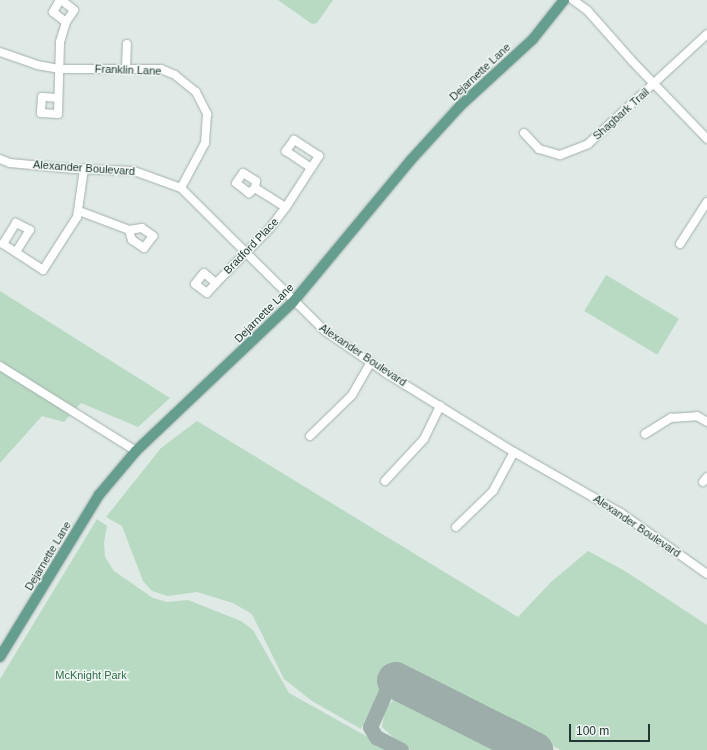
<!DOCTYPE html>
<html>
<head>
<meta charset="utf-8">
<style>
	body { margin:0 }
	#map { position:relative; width:707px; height:750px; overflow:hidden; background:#dfe9e5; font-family:Arial,sans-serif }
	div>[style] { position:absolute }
	.green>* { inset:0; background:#b8dac2; transform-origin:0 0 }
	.taxiway>* { height:15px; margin:-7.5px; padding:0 7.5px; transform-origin:7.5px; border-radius:7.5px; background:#9daeaa }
	.runway>* { height:37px; margin:-18.5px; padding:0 18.5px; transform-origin:18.5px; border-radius:18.5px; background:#9daeaa }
	.roads { filter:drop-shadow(0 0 1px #a2b0ac) drop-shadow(0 0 1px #a2b0ac) }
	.minor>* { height:8px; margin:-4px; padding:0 4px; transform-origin:4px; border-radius:4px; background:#fff }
	.major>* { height:10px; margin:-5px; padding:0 5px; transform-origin:5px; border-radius:5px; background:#659d8f }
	span { translate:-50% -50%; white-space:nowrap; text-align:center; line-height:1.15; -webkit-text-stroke:3px #eff6f3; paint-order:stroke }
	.street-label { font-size:11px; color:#213832 }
	.park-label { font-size:11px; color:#2d6d47 }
	.scale { position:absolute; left:569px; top:724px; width:81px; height:18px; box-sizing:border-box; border:2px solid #213832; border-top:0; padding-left:5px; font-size:12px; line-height:14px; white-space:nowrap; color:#213832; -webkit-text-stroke:3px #eff6f3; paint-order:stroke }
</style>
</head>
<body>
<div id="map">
	<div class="green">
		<i style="clip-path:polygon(278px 0,333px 0,317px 23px,312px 24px)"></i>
		<i style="left:606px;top:275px;width:85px;height:42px;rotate:31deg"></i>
		<i style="clip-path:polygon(0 291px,170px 398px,138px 427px,81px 403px,64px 422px,42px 416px,0 463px)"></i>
		<i style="clip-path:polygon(197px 421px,518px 617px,551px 582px,588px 551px,625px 571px,707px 625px,707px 750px,561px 750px,393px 666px,361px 729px,312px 701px,284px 679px,252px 614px,233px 603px,197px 592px,168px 596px,152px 591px,143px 581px,122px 526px,106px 517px,161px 448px)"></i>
		<i style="clip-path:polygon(97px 519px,107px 526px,104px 542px,105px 557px,114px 571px,153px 598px,167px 602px,188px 600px,241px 621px,253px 630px,289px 693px,391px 750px,0 750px,0 679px)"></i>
		<i style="clip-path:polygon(397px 696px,507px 750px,411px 750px,401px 745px,382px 727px,385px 709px)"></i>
	</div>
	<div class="taxiway">
		<i style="left:395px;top:680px;width:14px;rotate:129deg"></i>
		<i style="left:386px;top:691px;width:39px;rotate:114deg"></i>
		<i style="left:370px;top:727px;width:12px;rotate:59deg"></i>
		<i style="left:376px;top:737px;width:28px;rotate:27deg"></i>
	</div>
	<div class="runway">
		<i style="left:395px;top:680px;width:156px;rotate:26.7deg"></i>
	</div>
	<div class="roads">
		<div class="minor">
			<i style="left:60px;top:0;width:14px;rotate:120deg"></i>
			<i style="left:53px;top:12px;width:16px;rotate:38deg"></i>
			<i style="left:573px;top:0;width:17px;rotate:36deg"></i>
			<i style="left:587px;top:10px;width:69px;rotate:48.5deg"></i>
			<i style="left:633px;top:62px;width:107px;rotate:46.1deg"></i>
			<i style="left:0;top:52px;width:39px;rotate:19deg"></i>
			<i style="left:37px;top:65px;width:22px;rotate:10deg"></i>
			<i style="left:59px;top:69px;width:102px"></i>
			<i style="left:161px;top:69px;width:15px;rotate:23deg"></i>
			<i style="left:175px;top:75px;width:27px;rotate:39deg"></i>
			<i style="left:196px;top:92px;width:25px;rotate:63deg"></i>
			<i style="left:207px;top:114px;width:29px;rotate:94deg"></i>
			<i style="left:205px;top:143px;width:51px;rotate:118.1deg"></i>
			<i style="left:126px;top:69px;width:25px;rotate:-88deg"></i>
			<i style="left:58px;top:98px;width:16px;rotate:-176deg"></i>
			<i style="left:42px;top:97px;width:16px;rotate:94deg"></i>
			<i style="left:41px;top:113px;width:17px;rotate:3deg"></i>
			<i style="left:58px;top:114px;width:72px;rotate:-88.4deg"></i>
			<i style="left:60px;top:42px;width:21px;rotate:-73deg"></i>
			<i style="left:66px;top:22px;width:14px;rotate:-56deg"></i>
			<i style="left:74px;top:10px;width:16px;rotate:-142deg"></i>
			<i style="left:524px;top:133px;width:22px;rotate:47deg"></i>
			<i style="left:539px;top:149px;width:22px;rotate:16deg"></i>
			<i style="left:560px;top:155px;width:30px;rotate:-21deg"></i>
			<i style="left:588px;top:144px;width:162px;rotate:-42.7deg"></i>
			<i style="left:0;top:159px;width:11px;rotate:22deg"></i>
			<i style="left:10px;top:163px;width:65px;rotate:5.3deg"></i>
			<i style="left:75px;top:169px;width:59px;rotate:1.9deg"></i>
			<i style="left:134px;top:171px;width:50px;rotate:19.9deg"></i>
			<i style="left:181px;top:188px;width:203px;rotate:44.8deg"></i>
			<i style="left:325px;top:331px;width:74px;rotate:34.5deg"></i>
			<i style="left:386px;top:373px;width:150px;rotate:31.7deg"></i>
			<i style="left:514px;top:452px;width:123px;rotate:29.7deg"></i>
			<i style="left:621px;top:513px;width:105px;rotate:35.3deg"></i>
			<i style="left:255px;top:188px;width:8px;rotate:140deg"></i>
			<i style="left:249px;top:193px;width:16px;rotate:-142deg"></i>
			<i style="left:236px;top:183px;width:12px;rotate:-55deg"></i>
			<i style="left:243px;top:173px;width:15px;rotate:32deg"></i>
			<i style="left:256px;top:181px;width:7px;rotate:98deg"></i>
			<i style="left:255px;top:188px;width:36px;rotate:32deg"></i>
			<i style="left:79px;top:211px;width:53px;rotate:20.8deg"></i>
			<i style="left:129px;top:230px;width:13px;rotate:-9deg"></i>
			<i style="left:142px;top:228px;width:14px;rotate:36deg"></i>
			<i style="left:153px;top:236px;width:15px;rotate:127deg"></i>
			<i style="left:144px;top:248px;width:14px;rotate:-146deg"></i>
			<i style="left:132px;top:240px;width:10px;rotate:-107deg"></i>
			<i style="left:680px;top:244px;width:50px;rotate:-57.3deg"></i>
			<i style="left:16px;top:252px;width:26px;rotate:-58deg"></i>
			<i style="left:30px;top:230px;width:16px;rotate:-153deg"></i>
			<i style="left:16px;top:223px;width:25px;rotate:122deg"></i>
			<i style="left:3px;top:244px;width:48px;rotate:33deg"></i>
			<i style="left:43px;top:270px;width:63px;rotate:-57.3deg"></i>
			<i style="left:77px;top:217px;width:49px;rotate:-81.7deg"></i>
			<i style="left:216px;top:283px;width:13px;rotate:132deg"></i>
			<i style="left:207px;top:293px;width:15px;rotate:-143deg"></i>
			<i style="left:195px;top:284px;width:14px;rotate:-51deg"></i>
			<i style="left:204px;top:273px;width:16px;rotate:40deg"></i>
			<i style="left:216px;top:283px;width:77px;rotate:-45.5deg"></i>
			<i style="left:270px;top:228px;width:26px;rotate:-53deg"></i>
			<i style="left:286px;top:207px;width:61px;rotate:-57.1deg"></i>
			<i style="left:319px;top:156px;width:30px;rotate:-147deg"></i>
			<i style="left:294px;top:140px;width:14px;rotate:126deg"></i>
			<i style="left:286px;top:151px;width:30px;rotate:34deg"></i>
			<i style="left:0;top:366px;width:160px;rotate:32deg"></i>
			<i style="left:645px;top:434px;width:31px;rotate:-32deg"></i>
			<i style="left:671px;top:418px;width:26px;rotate:-4deg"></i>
			<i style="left:697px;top:416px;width:12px;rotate:31deg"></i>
			<i style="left:310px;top:436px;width:59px;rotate:-44.3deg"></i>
			<i style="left:352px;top:395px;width:38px;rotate:-60deg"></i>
			<i style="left:385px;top:481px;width:57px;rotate:-47.1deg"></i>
			<i style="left:424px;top:439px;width:37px;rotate:-64deg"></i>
			<i style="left:703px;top:482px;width:6px;rotate:-51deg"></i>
			<i style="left:456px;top:527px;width:52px;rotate:-44.2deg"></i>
			<i style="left:493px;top:491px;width:44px;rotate:-61.7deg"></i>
		</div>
		<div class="major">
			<i style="left:0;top:657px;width:190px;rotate:-58.6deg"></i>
			<i style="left:99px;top:495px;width:57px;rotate:-49.9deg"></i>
			<i style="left:136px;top:451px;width:216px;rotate:-43.5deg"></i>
			<i style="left:293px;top:302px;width:183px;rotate:-50.3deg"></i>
			<i style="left:410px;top:161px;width:74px;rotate:-47.7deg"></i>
			<i style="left:460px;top:106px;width:99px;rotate:-42.5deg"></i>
			<i style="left:533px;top:39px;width:50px;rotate:-51.5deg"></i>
		</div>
	</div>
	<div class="street-label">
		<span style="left:128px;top:70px;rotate:2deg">Franklin Lane</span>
		<span style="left:480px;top:72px;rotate:-43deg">Dejarnette Lane</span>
		<span style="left:621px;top:114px;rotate:-42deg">Shagbark Trail</span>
		<span style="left:84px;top:168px;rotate:4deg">Alexander Boulevard</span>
		<span style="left:251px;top:246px;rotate:-46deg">Bradford Place</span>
		<span style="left:264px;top:313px;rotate:-45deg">Dejarnette Lane</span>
		<span style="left:363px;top:355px;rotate:34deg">Alexander Boulevard</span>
		<span style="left:637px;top:526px;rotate:34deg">Alexander Boulevard</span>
		<span style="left:48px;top:556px;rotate:-59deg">Dejarnette Lane</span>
	</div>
	<div class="park-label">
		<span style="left:91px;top:675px">McKnight Park</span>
	</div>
	<div class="scale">100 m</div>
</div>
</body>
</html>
